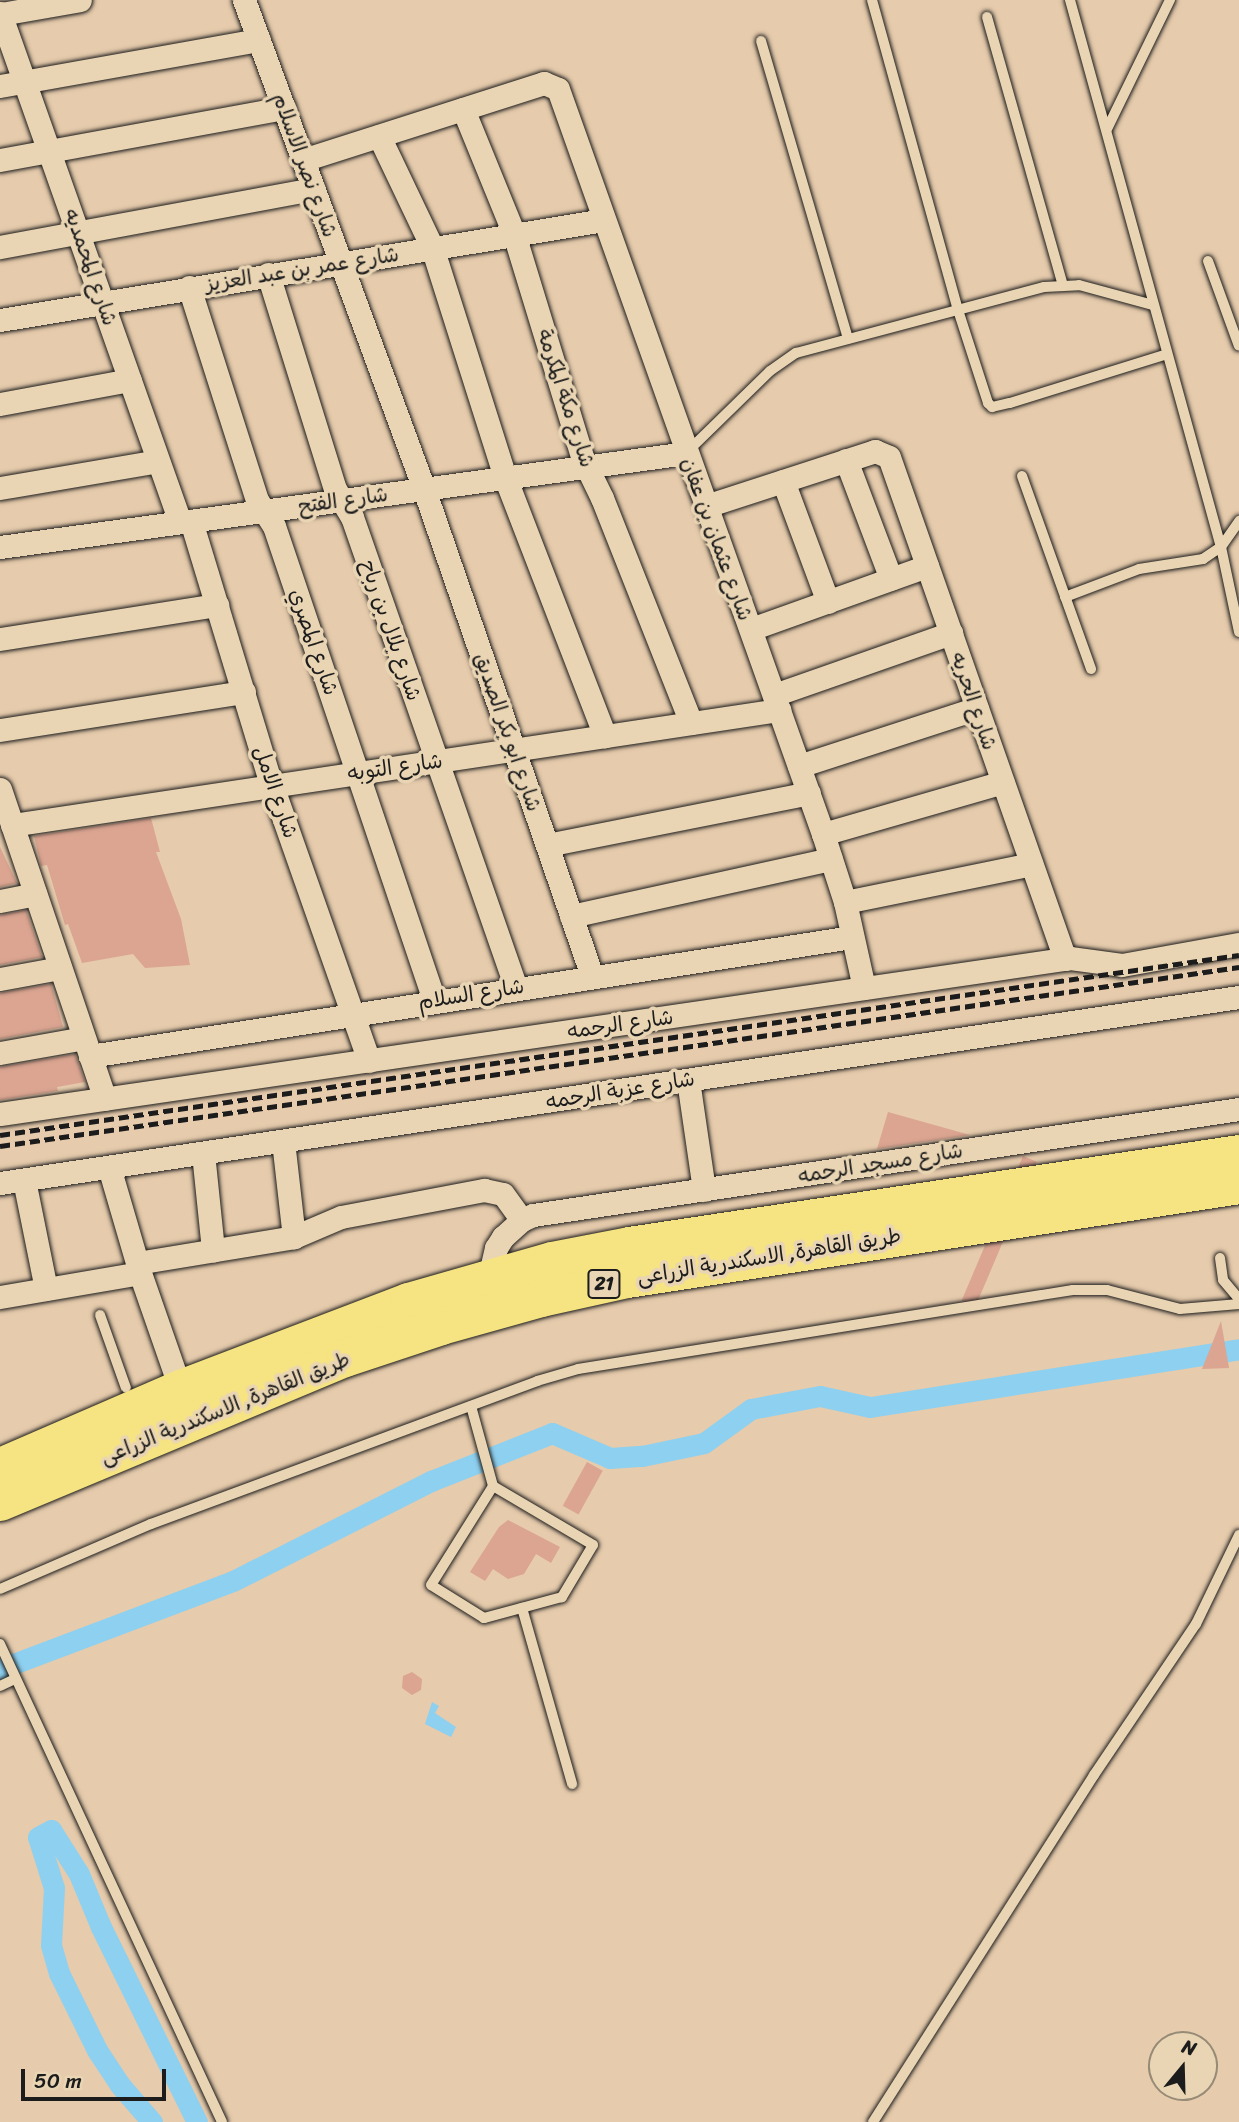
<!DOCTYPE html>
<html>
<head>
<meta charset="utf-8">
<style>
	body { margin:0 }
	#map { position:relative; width:1239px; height:2122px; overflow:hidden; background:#e6cbac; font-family:Sriracha,"Playpen Sans Arabic",sans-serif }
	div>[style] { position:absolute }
	.water>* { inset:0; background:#8ed0f0 }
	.canal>* { height:21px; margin:-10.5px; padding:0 10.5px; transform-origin:10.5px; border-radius:10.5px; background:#8ed0f0 }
	.building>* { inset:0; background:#dba591; transform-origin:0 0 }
	.roads { filter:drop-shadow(0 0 2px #1c1c1c) drop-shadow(0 0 2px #1c1c1c) }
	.service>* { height:10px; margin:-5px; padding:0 5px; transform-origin:5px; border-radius:5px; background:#e9d5b3 }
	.minor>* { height:23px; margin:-11.5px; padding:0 11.5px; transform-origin:11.5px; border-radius:11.5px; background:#e9d5b3 }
	.trunk>* { height:37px; margin:-18.5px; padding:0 18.5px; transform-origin:18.5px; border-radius:18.5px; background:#f6e381 }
	.rail>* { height:5px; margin-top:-2.5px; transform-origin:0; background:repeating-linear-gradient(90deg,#1c1c1c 0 10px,transparent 0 15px) }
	span { translate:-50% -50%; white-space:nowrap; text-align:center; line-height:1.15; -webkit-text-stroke:7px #e9d5b3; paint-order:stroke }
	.shield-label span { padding:2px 5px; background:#e9d5b3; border:2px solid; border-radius:5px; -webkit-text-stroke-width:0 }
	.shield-label { font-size:19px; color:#1c1c1c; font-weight:700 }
	.street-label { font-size:21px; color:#1c1c1c }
	.north { position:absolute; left:1148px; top:2031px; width:70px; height:70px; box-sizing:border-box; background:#e9d5b3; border:2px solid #978b77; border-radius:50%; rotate:19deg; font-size:19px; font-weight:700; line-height:28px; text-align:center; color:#1c1c1c }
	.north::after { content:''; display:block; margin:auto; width:24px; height:32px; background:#1c1c1c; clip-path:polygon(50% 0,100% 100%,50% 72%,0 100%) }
	.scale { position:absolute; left:21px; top:2069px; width:145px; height:32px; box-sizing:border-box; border:4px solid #1c1c1c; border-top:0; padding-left:9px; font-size:21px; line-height:24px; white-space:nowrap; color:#1c1c1c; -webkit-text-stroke:5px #e9d5b3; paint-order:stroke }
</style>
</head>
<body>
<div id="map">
	<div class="water">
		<i style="clip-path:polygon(432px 1702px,439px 1706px,435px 1713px,456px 1727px,451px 1737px,425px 1724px)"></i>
	</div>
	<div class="canal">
		<i style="left:0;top:1669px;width:249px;rotate:-20.7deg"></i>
		<i style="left:233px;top:1581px;width:222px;rotate:-26.8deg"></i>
		<i style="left:431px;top:1481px;width:130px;rotate:-21.6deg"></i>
		<i style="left:552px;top:1433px;width:63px;rotate:23.3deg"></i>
		<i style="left:610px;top:1458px;width:32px;rotate:-4deg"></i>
		<i style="left:642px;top:1456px;width:63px;rotate:-11.8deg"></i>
		<i style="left:704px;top:1443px;width:58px;rotate:-35.9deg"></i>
		<i style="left:751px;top:1409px;width:70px;rotate:-10.7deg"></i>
		<i style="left:820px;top:1396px;width:51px;rotate:12.4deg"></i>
		<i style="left:870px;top:1407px;width:374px;rotate:-8.9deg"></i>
		<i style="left:152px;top:2122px;width:49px;rotate:-130.9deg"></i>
		<i style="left:120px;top:2085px;width:42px;rotate:-123.3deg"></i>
		<i style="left:97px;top:2050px;width:86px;rotate:-116.3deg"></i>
		<i style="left:59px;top:1973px;width:29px;rotate:-106deg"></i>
		<i style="left:51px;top:1945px;width:57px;rotate:-87deg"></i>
		<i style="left:54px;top:1888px;width:53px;rotate:-107.4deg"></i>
		<i style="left:38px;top:1837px;width:15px;rotate:-28deg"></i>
		<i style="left:51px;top:1830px;width:52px;rotate:57.5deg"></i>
		<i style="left:79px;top:1874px;width:57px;rotate:67.5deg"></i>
		<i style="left:101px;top:1927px;width:217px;rotate:63.8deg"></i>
	</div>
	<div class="building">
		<i style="clip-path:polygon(151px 818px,160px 852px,156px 852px,181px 919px,190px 965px,145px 968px,133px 954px,82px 963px,68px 924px,65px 925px,47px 865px,41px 866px,34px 836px)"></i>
		<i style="clip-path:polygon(0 847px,17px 883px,0 887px)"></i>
		<i style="clip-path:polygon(26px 910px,42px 957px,0 965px,0 915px)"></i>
		<i style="clip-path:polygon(51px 984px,63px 1027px,0 1039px,0 993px)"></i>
		<i style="clip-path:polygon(75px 1054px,85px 1082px,57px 1087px,58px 1091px,0 1100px,0 1067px)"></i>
		<i style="clip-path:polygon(888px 1112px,970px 1135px,877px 1149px)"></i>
		<i style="left:1023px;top:1156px;width:15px;height:157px;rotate:23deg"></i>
		<i style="clip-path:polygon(1221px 1321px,1229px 1368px,1202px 1369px)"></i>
		<i style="left:587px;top:1462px;width:18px;height:50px;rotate:29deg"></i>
		<i style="clip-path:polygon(508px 1520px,560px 1547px,551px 1563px,536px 1554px,524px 1574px,508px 1579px,493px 1569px,485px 1581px,470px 1572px,499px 1527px)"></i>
		<i style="clip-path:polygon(412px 1672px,422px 1679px,421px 1690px,412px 1695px,402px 1688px,403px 1676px)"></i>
	</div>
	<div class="roads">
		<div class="service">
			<i style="left:872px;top:0;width:322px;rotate:74.5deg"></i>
			<i style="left:958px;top:310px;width:98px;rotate:72.1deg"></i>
			<i style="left:988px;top:403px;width:6px;rotate:45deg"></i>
			<i style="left:992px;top:407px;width:18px;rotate:-13deg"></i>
			<i style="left:1010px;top:403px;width:164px;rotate:-17.3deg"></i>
			<i style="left:1070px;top:0;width:567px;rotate:74.57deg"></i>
			<i style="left:1221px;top:547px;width:87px;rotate:78deg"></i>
			<i style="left:987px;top:17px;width:279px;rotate:74.2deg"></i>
			<i style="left:761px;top:41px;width:310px;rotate:73.7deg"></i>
			<i style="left:1107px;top:129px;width:144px;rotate:-64deg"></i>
			<i style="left:1208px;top:261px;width:90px;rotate:70deg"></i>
			<i style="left:686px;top:453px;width:117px;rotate:-44.3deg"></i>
			<i style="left:770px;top:371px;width:32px;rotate:-35deg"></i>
			<i style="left:796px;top:353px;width:257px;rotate:-14.9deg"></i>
			<i style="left:1044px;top:287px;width:35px;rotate:-3deg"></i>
			<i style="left:1079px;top:285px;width:77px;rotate:15.1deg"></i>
			<i style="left:1022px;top:476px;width:205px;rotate:70.3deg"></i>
			<i style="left:1065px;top:597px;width:79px;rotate:-20.7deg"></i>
			<i style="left:1139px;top:569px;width:65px;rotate:-8.9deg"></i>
			<i style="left:1203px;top:559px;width:22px;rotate:-34deg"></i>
			<i style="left:1221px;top:547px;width:32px;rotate:-55deg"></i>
			<i style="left:1220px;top:1258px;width:22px;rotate:82deg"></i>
			<i style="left:1223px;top:1280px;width:25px;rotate:50deg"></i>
			<i style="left:100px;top:1315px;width:77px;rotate:70.4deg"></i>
			<i style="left:471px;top:1406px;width:83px;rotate:74.6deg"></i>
			<i style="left:493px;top:1486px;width:116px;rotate:30.5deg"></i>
			<i style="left:593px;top:1545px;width:61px;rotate:120.8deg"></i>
			<i style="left:562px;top:1597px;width:81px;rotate:164.9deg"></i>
			<i style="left:484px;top:1618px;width:62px;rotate:-148.1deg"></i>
			<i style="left:431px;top:1585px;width:117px;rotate:-57.9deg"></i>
			<i style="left:0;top:1589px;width:164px;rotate:-23.3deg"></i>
			<i style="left:151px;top:1524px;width:412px;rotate:-20.3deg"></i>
			<i style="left:537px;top:1381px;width:43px;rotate:-16.3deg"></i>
			<i style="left:578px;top:1369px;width:501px;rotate:-9.07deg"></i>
			<i style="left:1073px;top:1290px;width:34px"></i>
			<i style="left:1107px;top:1290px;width:75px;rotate:14.6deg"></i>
			<i style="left:1180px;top:1309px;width:59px;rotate:-4.8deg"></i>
			<i style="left:522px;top:1608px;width:183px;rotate:74.1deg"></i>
			<i style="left:0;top:1644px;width:527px;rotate:65.09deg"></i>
			<i style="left:0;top:1686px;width:17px;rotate:-25deg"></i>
			<i style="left:873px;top:2122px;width:411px;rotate:-57.5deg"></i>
			<i style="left:1094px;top:1775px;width:182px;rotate:-56deg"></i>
			<i style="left:1196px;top:1624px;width:99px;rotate:-64.2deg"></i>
		</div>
		<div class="minor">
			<i style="left:244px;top:0;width:521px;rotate:69.79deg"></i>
			<i style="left:424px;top:489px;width:515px;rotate:70.97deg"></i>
			<i style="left:0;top:13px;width:540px;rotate:70.52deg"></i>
			<i style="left:1px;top:14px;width:80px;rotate:-10deg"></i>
			<i style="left:0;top:86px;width:263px;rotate:-10.1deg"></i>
			<i style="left:463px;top:109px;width:135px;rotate:67.8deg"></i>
			<i style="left:514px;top:234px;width:233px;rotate:73deg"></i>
			<i style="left:582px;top:457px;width:46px;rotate:64deg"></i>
			<i style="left:602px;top:498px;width:242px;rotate:68.4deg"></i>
			<i style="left:379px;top:136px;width:123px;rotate:64.5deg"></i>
			<i style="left:432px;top:247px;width:241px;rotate:72.4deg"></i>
			<i style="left:505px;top:477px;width:278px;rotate:68.9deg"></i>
			<i style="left:0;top:160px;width:289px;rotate:-10.4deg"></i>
			<i style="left:303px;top:160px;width:253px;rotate:-17.7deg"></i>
			<i style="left:544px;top:83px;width:15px;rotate:23deg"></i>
			<i style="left:558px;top:89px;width:791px;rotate:70.42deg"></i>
			<i style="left:823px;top:834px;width:71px;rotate:72.1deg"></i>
			<i style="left:845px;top:902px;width:88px;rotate:77.5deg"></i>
			<i style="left:0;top:247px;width:319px;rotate:-10.5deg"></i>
			<i style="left:268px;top:274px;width:225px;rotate:72.7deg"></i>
			<i style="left:335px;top:489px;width:33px;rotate:59deg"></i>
			<i style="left:352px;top:517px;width:498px;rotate:70.8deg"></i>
			<i style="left:189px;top:287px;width:224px;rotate:72.3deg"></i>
			<i style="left:257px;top:500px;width:31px;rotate:57deg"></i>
			<i style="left:274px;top:526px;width:500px;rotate:71.35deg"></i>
			<i style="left:0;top:320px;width:612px;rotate:-9.4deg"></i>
			<i style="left:0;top:404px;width:132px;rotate:-10.5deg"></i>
			<i style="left:846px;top:460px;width:127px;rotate:69.3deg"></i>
			<i style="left:783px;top:481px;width:129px;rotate:69.6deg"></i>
			<i style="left:0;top:488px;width:160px;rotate:-9.7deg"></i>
			<i style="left:706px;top:506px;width:178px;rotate:-18deg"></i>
			<i style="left:875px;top:451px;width:15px;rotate:23deg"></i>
			<i style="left:889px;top:457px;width:532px;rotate:70.68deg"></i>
			<i style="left:191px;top:521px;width:268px;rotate:73.1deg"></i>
			<i style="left:269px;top:777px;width:301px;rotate:70.6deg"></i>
			<i style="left:0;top:547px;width:692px;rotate:-7.8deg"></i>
			<i style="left:751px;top:629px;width:187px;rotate:-19.7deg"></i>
			<i style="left:0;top:639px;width:220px;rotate:-8.9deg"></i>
			<i style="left:774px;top:695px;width:188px;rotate:-19.3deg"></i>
			<i style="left:0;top:730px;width:247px;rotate:-8.9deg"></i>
			<i style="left:799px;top:766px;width:187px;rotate:-18deg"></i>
			<i style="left:0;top:789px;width:327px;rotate:71.3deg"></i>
			<i style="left:12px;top:825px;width:776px;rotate:-8.53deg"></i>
			<i style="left:823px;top:834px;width:187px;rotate:-16.1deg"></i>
			<i style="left:547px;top:845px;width:267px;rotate:-11.2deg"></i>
			<i style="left:0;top:901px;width:36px;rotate:-11deg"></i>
			<i style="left:845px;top:902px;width:190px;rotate:-11.5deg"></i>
			<i style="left:571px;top:916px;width:266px;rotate:-12.4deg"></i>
			<i style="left:0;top:979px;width:61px;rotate:-10.4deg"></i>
			<i style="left:0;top:1053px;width:85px;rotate:-10.1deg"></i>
			<i style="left:90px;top:1056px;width:771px;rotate:-8.88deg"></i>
			<i style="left:688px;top:1080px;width:111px;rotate:81.7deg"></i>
			<i style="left:0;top:1114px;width:1081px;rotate:-8.29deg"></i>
			<i style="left:1070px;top:958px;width:52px;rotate:7.7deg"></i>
			<i style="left:1122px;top:965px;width:119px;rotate:-10.2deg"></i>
			<i style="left:283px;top:1141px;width:97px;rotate:83.5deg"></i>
			<i style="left:203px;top:1153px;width:98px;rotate:84.1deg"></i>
			<i style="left:109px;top:1167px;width:110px;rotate:73.7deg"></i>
			<i style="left:140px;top:1273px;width:122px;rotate:70.8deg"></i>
			<i style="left:24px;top:1180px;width:111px;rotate:78.6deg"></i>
			<i style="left:0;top:1183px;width:1253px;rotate:-8.54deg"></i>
			<i style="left:137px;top:1263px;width:159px;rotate:-9.4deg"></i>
			<i style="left:294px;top:1237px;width:51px;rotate:-23.1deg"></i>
			<i style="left:341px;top:1217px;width:146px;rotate:-10.7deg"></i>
			<i style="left:484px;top:1190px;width:19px;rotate:12deg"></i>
			<i style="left:503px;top:1194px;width:32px;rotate:54deg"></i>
			<i style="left:489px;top:1278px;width:31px;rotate:-77deg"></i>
			<i style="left:496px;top:1248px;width:13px;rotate:-58deg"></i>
			<i style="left:503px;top:1237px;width:25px;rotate:-42deg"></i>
			<i style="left:522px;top:1220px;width:12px;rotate:-24deg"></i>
			<i style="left:533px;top:1215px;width:714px;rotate:-8.54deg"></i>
			<i style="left:0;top:1297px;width:142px;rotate:-9.7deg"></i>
		</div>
		<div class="trunk">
			<i style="left:0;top:1466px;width:196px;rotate:-23.4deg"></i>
			<i style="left:180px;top:1388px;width:244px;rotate:-20.9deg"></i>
			<i style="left:408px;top:1301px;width:150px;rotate:-15.9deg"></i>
			<i style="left:552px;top:1260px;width:78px;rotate:-11deg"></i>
			<i style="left:629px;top:1245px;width:617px;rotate:-8.58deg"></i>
			<i style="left:0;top:1502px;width:374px;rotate:-22.7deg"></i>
			<i style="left:345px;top:1358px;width:101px;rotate:-18.4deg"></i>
			<i style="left:441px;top:1326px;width:104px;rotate:-15.6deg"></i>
			<i style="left:541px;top:1298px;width:88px;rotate:-12.5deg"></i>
			<i style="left:627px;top:1279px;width:619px;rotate:-8.73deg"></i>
		</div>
	</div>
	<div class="rail">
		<i style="left:0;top:1135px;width:1252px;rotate:-8.27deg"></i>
		<i style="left:0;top:1146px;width:1252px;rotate:-8.22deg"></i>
	</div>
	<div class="shield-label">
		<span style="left:604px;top:1284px">21</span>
	</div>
	<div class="street-label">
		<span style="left:305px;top:165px;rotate:70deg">شارع نصر الاسلام</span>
		<span style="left:91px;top:267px;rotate:71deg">شارع المحمديه</span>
		<span style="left:302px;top:269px;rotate:-9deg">شارع عمر بن عبد العزيز</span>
		<span style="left:566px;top:398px;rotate:72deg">شارع مكة المكرمة</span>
		<span style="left:343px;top:500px;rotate:-8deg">شارع الفتح</span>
		<span style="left:717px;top:539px;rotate:70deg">شارع عثمان بن عفان</span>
		<span style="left:391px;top:630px;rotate:71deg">شارع بلال بن رباح</span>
		<span style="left:314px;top:642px;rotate:71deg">شارع المصري</span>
		<span style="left:974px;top:701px;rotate:71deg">شارع الحريه</span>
		<span style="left:508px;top:732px;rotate:71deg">شارع ابو بكر الصديق</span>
		<span style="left:395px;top:767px;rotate:-8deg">شارع التوبه</span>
		<span style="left:276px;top:792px;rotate:71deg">شارع الامل</span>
		<span style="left:471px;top:994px;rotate:-9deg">شارع السلام</span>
		<span style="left:620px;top:1024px;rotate:-8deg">شارع الرحمه</span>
		<span style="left:620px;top:1090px;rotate:-9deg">شارع عزبة الرحمه</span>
		<span style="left:880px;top:1163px;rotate:-9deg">شارع مسجد الرحمه</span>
		<span style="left:769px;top:1256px;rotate:-9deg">طريق القاهرة, الاسكندرية الزراعى</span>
		<span style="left:225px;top:1408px;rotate:-22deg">طريق القاهرة, الاسكندرية الزراعى</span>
	</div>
	<div class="north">N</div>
	<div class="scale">50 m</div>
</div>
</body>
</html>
